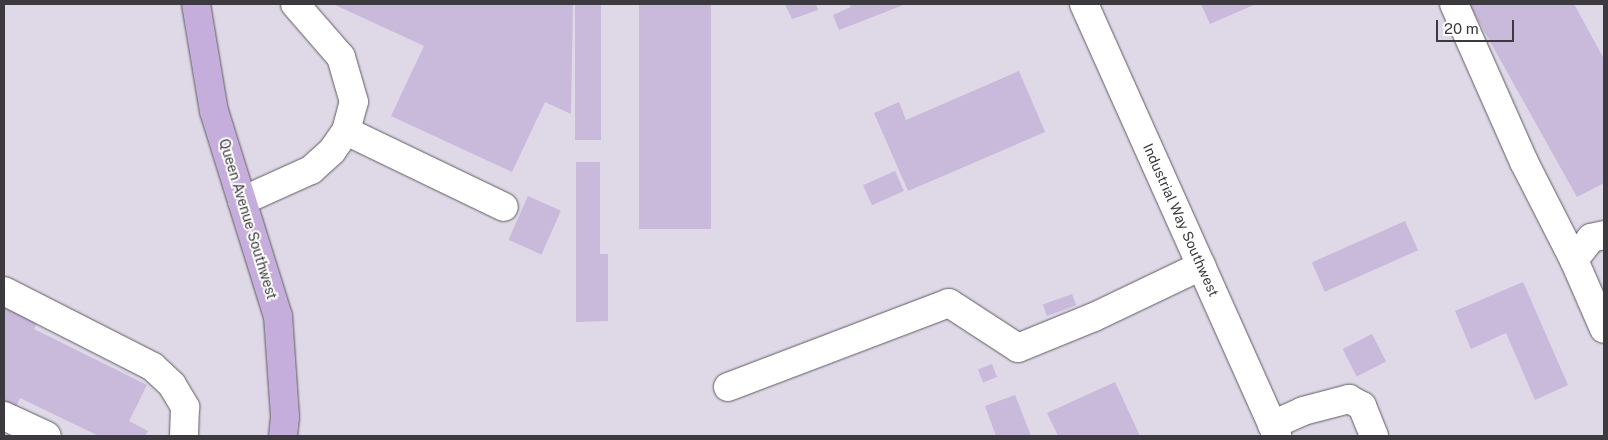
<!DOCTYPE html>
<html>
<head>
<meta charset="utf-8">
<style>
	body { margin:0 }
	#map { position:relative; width:1608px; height:440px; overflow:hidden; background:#e8e4ed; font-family:"Public Sans",sans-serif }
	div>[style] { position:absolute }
	.built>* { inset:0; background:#dfd8e7; transform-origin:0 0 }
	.building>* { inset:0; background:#c9b9db; transform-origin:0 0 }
	.roads { filter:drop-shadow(0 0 1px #5f5b63) drop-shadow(0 0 1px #5f5b63) }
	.minor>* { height:28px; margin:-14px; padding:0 14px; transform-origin:14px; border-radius:14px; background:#fff }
	.major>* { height:28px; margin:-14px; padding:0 14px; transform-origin:14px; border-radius:14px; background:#c5addc }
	span { translate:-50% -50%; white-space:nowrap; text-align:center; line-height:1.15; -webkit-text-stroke:4px #fff; paint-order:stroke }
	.street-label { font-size:14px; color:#3c3a3e }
	.frame { position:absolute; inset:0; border:5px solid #3c3a3e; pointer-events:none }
	.scale { position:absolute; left:1436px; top:20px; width:78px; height:22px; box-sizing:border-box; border:2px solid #3c3a3e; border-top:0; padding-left:6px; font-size:15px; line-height:18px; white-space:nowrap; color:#3c3a3e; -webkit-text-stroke:4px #fff; paint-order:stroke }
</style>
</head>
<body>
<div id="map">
	<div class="built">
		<i style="left:4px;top:4px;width:1600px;height:432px"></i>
	</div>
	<div class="building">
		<i style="clip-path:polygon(333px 4px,573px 4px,571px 114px,545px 102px,512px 172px,391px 116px,424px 46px)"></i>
		<i style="left:575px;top:4px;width:26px;height:136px"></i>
		<i style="left:639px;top:4px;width:72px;height:225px"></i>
		<i style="clip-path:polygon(785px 4px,816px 4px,818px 10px,792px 19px)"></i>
		<i style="clip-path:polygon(849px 4px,906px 4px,839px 30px,833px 15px,851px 7px)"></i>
		<i style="clip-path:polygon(1201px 4px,1256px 4px,1210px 24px)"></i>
		<i style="clip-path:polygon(1469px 4px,1574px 4px,1604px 59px,1604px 183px,1577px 197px)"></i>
		<i style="clip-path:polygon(1019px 71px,1045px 132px,908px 191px,874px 113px,899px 102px,906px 120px)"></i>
		<i style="clip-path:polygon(576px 162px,600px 162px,600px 254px,608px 254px,608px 321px,576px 322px)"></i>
		<i style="left:895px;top:171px;width:22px;height:35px;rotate:66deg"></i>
		<i style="left:528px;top:196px;width:36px;height:48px;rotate:24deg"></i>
		<i style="left:1405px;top:221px;width:32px;height:102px;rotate:66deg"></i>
		<i style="clip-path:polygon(1523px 282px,1568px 385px,1535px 400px,1506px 333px,1471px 349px,1455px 311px)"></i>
		<i style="left:1072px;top:294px;width:12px;height:31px;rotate:70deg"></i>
		<i style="clip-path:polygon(4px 303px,38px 320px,34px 329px,147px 385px,129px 421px,148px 431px,145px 436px,99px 436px,20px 398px,15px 409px,4px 404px)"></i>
		<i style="left:1372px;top:334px;width:31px;height:33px;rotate:63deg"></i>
		<i style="left:992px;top:364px;width:14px;height:15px;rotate:69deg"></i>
		<i style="clip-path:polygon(1115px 382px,1140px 436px,1058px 436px,1047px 413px)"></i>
		<i style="clip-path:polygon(1015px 395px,1031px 436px,996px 436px,985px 406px)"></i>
	</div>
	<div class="roads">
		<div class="minor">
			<i style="left:1084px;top:4px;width:473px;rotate:65.9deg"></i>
			<i style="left:1454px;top:4px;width:173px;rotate:66.1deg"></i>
			<i style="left:1524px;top:162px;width:110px;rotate:63deg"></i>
			<i style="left:1574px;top:260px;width:75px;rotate:66.5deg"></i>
			<i style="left:346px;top:131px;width:175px;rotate:25.7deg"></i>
			<i style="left:242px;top:201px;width:76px;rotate:-24.2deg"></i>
			<i style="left:311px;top:170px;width:28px;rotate:-42deg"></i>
			<i style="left:332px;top:151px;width:24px;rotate:-55deg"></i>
			<i style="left:346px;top:131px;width:30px;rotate:-75deg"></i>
			<i style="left:354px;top:102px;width:47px;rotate:-106.1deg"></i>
			<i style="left:341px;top:57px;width:70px;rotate:-131deg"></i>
			<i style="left:1574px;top:260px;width:28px;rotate:-52deg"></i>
			<i style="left:1591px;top:238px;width:13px;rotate:-13deg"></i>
			<i style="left:4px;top:291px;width:167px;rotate:27deg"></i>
			<i style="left:153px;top:367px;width:26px;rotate:43deg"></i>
			<i style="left:172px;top:385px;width:26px;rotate:59deg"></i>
			<i style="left:185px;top:407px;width:29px;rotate:92deg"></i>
			<i style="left:728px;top:387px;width:236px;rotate:-20.8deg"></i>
			<i style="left:949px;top:303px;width:82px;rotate:33.1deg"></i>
			<i style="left:1018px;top:348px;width:82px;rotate:-22.2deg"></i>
			<i style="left:1094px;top:317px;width:119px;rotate:-25.5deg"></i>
			<i style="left:4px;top:416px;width:47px;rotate:24.9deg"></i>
			<i style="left:1272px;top:425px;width:34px;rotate:-24deg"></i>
			<i style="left:1303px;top:411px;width:48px;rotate:-14.6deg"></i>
			<i style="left:1349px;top:399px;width:15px;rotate:28deg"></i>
			<i style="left:1362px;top:406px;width:32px;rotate:68deg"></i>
		</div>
		<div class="major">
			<i style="left:196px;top:4px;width:109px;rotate:80.5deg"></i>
			<i style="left:214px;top:111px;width:215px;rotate:72.7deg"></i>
			<i style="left:278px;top:316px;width:101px;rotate:86deg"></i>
			<i style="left:285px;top:417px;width:19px;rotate:96deg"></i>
		</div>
	</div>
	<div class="street-label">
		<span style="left:248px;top:219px;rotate:73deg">Queen Avenue Southwest</span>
		<span style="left:1181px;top:220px;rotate:66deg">Industrial Way Southwest</span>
	</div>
	<div class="frame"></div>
	<div class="scale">20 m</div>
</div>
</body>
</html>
